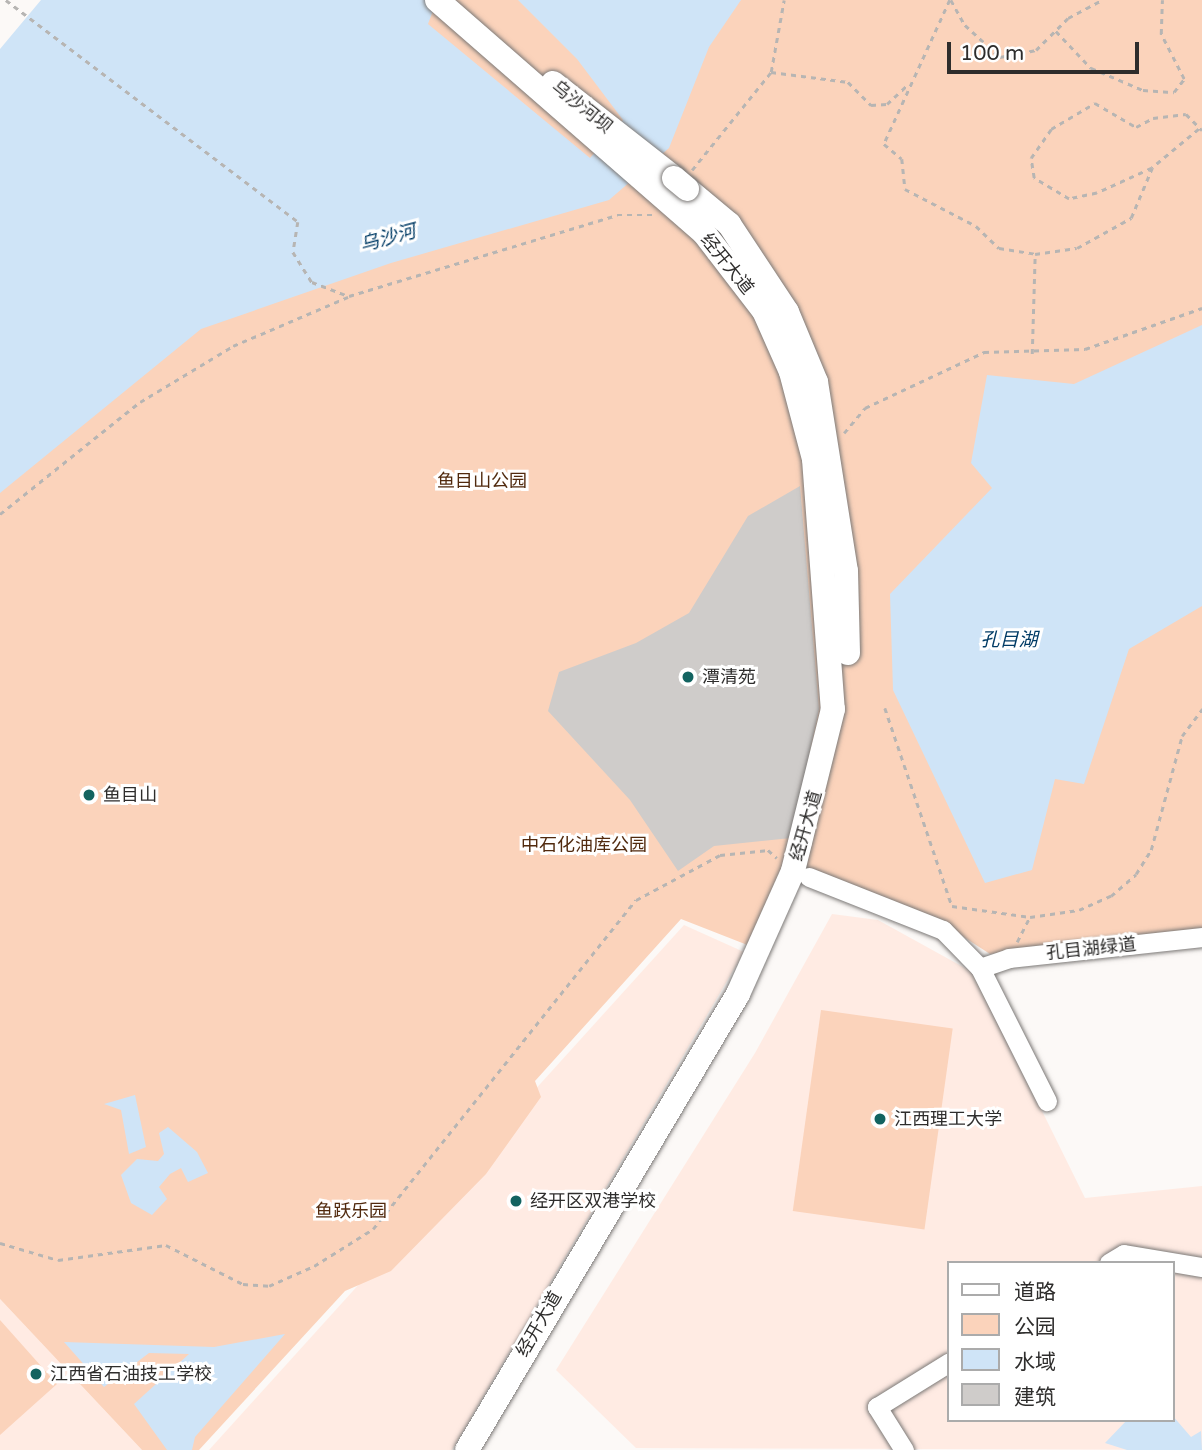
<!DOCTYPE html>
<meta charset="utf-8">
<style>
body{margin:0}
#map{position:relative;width:1202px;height:1450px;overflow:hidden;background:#fcf9f7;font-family:"Varela Round","Noto Sans SC",sans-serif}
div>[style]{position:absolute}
.education>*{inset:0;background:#ffebe3}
.green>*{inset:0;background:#fbd3bb;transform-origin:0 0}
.water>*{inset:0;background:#cfe4f7}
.building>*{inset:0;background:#cfccca}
.path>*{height:2.5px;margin-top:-1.25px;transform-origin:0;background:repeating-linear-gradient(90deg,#b7b5b3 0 5px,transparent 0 10px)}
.roads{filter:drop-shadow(0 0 2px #7c7977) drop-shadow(0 0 2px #7c7977)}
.minor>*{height:19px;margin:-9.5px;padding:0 9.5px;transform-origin:9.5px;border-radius:9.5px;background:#fff}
.major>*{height:24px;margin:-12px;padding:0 12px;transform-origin:12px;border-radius:12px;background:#fff}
.bridges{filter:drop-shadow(0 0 2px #7c7977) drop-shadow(0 0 2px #7c7977)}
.major-bridge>*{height:24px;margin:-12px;padding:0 12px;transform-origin:12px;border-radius:12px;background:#fff}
.dots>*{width:19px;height:19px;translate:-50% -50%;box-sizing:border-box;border:4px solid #fff;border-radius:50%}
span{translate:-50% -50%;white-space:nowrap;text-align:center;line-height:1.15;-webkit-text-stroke:6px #fff;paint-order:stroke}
.street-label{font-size:18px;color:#2e2d2c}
.park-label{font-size:18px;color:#512a0e}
.poi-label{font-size:18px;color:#2e2d2c}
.left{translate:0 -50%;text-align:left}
.water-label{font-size:19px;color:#003b65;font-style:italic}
.legend{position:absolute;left:947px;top:1261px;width:228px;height:161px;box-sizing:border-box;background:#fff;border:2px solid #ababab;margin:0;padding:9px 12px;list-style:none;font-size:21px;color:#2e2d2c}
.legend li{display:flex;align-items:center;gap:14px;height:35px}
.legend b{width:35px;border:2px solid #ababab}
.scale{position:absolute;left:947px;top:42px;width:192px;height:32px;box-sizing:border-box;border:4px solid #2e2d2c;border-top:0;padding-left:9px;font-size:21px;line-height:24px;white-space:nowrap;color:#2e2d2c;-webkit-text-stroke:5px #fff;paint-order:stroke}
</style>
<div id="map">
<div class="education">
<div style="clip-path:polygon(evenodd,832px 914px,878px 920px,974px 973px,1085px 1198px,1202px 1186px,1202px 1450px,636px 1448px,556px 1370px,755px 1053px,832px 914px,948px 1263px,1172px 1263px,1172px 1420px,948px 1420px,948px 1263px)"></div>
<div style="clip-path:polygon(684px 925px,744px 952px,452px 1450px,209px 1450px)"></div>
<div style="clip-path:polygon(0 1299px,142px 1450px,0 1450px)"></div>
</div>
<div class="green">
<div style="clip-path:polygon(222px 0,1202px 0,1202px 929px,990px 954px,939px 921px,785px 860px,750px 946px,681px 919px,535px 1081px,541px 1097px,486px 1174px,391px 1271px,345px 1291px,199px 1450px,142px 1450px,0 1299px,0 227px)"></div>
<div style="left:821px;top:1010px;width:133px;height:203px;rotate:8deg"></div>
<div style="clip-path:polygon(0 1320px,57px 1384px,0 1435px)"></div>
</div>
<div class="water">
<div style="clip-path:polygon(41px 0,437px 0,428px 24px,590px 158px,623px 120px,577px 59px,518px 0,741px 0,709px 47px,669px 148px,609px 200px,391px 263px,201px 329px,0 493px,0 49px)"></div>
<div style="clip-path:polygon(1202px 325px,1202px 606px,1129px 649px,1084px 784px,1055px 779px,1032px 870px,985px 883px,893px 690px,890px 594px,992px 488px,971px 463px,987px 375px,1074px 384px)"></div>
<div style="clip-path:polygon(135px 1095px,146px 1147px,129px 1154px,121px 1110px,104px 1104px)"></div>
<div style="clip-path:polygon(168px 1127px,197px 1152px,208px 1173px,188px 1182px,181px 1168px,170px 1174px,159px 1187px,167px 1199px,152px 1215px,131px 1203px,121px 1175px,137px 1159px,158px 1161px,164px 1154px,159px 1133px)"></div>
<div style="clip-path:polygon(285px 1334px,195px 1437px,192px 1450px,167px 1450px,134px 1404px,189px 1354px,149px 1353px,104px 1387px,64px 1342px,214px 1347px)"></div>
<div style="clip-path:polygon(1172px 1415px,1191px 1437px,1201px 1431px,1202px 1450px,1127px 1450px,1105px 1443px,1127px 1420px,1172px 1420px)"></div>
</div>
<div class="building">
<div style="clip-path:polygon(800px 486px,819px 709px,791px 838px,714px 846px,678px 871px,630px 800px,548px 711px,559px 672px,636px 643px,689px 613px,748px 516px)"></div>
</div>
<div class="path">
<div style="left:6px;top:0;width:367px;rotate:37.2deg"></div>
<div style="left:298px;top:222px;width:30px;rotate:99deg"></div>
<div style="left:293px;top:252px;width:36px;rotate:58deg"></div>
<div style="left:312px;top:282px;width:40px;rotate:21deg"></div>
<div style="left:349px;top:296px;width:280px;rotate:-16.8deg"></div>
<div style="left:617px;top:215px;width:38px"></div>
<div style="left:950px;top:0;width:158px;rotate:114.6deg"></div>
<div style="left:884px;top:144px;width:23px;rotate:40deg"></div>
<div style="left:902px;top:159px;width:30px;rotate:84deg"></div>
<div style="left:905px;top:189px;width:80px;rotate:27.5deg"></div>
<div style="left:976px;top:226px;width:32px;rotate:44deg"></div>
<div style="left:999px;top:248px;width:36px;rotate:9deg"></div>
<div style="left:1035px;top:254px;width:42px;rotate:-8.1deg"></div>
<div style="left:1077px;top:248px;width:62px;rotate:-29.1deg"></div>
<div style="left:1131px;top:218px;width:54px;rotate:-67.2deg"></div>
<div style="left:951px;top:0;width:29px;rotate:61deg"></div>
<div style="left:965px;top:25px;width:47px;rotate:42.4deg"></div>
<div style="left:1000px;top:57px;width:37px;rotate:-11deg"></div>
<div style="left:1036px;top:50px;width:45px;rotate:-45deg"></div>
<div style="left:1068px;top:18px;width:38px;rotate:-28deg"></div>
<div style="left:1056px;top:31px;width:51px;rotate:46.6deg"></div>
<div style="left:1091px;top:68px;width:56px;rotate:22.9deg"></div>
<div style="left:1143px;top:90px;width:31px;rotate:4deg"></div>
<div style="left:1174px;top:92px;width:16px;rotate:-52deg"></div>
<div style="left:1184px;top:79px;width:51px;rotate:-117.1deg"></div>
<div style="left:1161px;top:34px;width:34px;rotate:-88deg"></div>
<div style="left:771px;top:72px;width:78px;rotate:7.4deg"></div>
<div style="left:848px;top:82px;width:33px;rotate:45deg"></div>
<div style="left:871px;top:105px;width:16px;rotate:-4deg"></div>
<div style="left:887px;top:104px;width:26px;rotate:-43deg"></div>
<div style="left:1199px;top:129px;width:61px;rotate:140.3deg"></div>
<div style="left:1152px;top:168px;width:60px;rotate:155.6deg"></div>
<div style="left:1097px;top:193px;width:29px;rotate:168deg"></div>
<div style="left:1069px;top:199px;width:41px;rotate:-149deg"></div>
<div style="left:1034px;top:178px;width:20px;rotate:-99deg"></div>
<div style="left:1031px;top:158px;width:35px;rotate:-55deg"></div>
<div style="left:1051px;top:129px;width:51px;rotate:-30.6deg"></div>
<div style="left:1095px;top:103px;width:48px;rotate:30.3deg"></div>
<div style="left:1136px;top:127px;width:19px;rotate:-28deg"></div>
<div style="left:1153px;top:118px;width:33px;rotate:-7deg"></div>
<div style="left:1186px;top:114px;width:23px;rotate:45deg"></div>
<div style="left:692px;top:170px;width:126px;rotate:-51.1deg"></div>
<div style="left:771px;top:72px;width:73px;rotate:-79.8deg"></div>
<div style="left:1032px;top:354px;width:100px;rotate:-88.3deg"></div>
<div style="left:844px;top:433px;width:33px;rotate:-50deg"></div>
<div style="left:865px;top:408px;width:132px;rotate:-25.2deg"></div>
<div style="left:984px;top:352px;width:101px;rotate:-1.7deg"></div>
<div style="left:1085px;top:349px;width:124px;rotate:-19.3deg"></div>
<div style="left:0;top:514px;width:179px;rotate:-38.7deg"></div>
<div style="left:140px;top:402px;width:109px;rotate:-31.1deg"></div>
<div style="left:233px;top:346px;width:125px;rotate:-23.1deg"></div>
<div style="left:885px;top:708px;width:209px;rotate:71.3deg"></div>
<div style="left:952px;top:906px;width:79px;rotate:8deg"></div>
<div style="left:1030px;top:917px;width:49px;rotate:-8.1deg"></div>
<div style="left:1079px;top:910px;width:35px;rotate:-24deg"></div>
<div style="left:1111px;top:896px;width:33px;rotate:-41deg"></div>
<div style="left:1136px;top:874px;width:28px;rotate:-58deg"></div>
<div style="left:1151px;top:850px;width:118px;rotate:-74.8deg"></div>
<div style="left:1182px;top:736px;width:34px;rotate:-53deg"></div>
<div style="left:1017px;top:942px;width:28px;rotate:-63deg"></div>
<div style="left:0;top:1243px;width:60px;rotate:16.3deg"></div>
<div style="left:58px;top:1260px;width:109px;rotate:-7.9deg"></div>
<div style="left:166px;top:1245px;width:86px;rotate:26.9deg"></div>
<div style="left:243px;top:1284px;width:26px;rotate:4deg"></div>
<div style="left:269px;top:1286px;width:49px;rotate:-24deg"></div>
<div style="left:314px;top:1266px;width:70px;rotate:-32.1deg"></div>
<div style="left:373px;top:1229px;width:421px;rotate:-51.4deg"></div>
<div style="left:636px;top:900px;width:95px;rotate:-28.2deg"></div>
<div style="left:720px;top:855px;width:48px;rotate:-5.9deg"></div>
<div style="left:768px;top:850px;width:12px;rotate:42deg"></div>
</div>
<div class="roads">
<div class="minor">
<div style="left:809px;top:877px;width:144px;rotate:21.6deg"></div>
<div style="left:943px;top:930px;width:53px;rotate:45.8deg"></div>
<div style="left:980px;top:968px;width:149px;rotate:63.3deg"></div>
<div style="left:980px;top:968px;width:31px;rotate:-19deg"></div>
<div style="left:1009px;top:958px;width:194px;rotate:-6.2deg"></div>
<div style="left:1109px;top:1263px;width:17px;rotate:-31deg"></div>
<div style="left:1124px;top:1254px;width:79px;rotate:9.5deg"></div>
<div style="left:904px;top:1450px;width:51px;rotate:-122.1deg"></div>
<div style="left:877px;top:1407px;width:84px;rotate:-31.8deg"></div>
</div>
<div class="major">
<div style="left:437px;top:0;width:354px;rotate:41.1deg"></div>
<div style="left:704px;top:233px;width:98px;rotate:52.4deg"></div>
<div style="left:764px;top:311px;width:67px;rotate:66.1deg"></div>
<div style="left:791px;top:372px;width:90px;rotate:75.2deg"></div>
<div style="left:814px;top:459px;width:251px;rotate:85.7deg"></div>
<div style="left:833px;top:709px;width:167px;rotate:103.9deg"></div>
<div style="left:793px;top:871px;width:135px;rotate:114.1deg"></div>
<div style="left:738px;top:994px;width:530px;rotate:120.72deg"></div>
<div style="left:553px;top:83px;width:154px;rotate:38.1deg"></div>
<div style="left:687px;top:189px;width:55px;rotate:39.8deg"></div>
<div style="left:729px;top:224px;width:105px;rotate:56.6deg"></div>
<div style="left:787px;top:312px;width:76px;rotate:67.5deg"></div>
<div style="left:816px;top:382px;width:191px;rotate:81deg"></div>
<div style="left:846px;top:571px;width:82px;rotate:88.6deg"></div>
</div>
</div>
<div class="bridges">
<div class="major-bridge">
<div style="left:674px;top:178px;width:17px;rotate:40deg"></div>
</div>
</div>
<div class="dots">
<div style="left:688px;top:677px;background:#136360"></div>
<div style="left:89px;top:795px;background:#136360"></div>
<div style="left:880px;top:1119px;background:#136360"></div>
<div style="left:516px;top:1201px;background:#136360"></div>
<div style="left:36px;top:1374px;background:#136360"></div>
</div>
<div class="street-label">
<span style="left:582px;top:107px;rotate:39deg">乌沙河坝</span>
<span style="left:727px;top:264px;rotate:51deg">经开大道</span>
<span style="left:806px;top:826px;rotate:-74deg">经开大道</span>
<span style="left:1091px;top:949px;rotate:-6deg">孔目湖绿道</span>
<span style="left:539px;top:1324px;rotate:-60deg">经开大道</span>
</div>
<div class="park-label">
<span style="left:482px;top:481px">鱼目山公园</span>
<span style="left:584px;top:845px">中石化油库公园</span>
<span style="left:351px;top:1211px">鱼跃乐园</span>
</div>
<div class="poi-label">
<span class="left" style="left:702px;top:677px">潭清苑</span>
<span class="left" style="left:103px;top:795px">鱼目山</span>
<span class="left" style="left:894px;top:1119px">江西理工大学</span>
<span class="left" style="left:530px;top:1201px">经开区双港学校</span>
<span class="left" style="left:50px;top:1374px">江西省石油技工学校</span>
</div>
<div class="water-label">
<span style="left:388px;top:239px;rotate:-15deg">乌沙河</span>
<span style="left:1009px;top:641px">孔目湖</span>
</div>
<ul class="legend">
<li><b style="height:9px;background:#fff"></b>道路</li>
<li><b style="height:19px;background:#fbd3bb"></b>公园</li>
<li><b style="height:19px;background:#cfe4f7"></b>水域</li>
<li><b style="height:19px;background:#cfccca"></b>建筑</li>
</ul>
<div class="scale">100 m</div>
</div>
